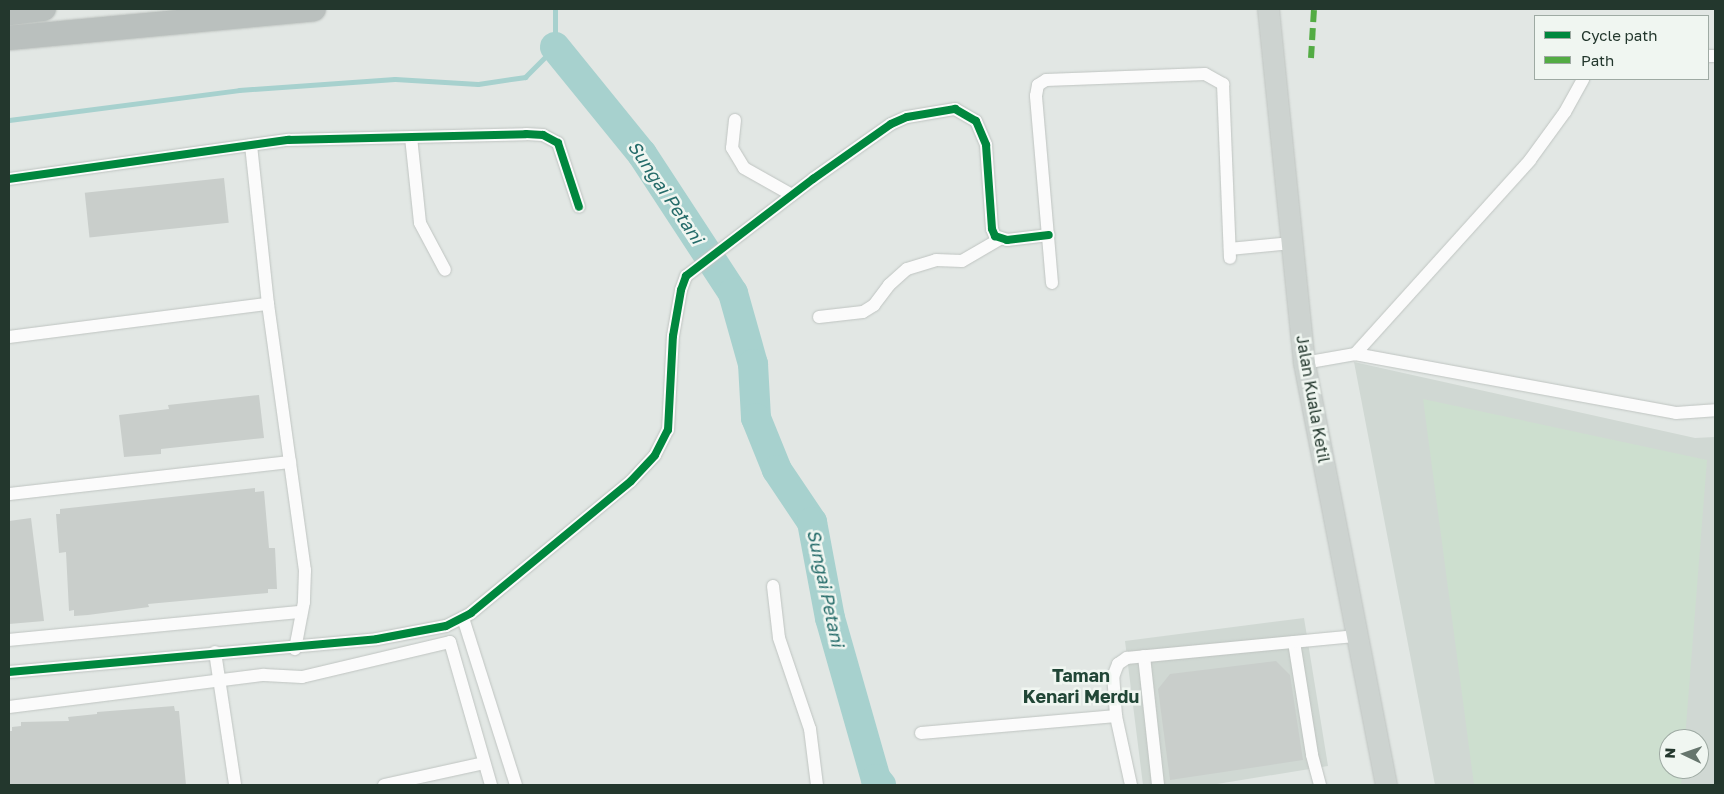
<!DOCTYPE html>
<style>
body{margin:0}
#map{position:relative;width:1724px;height:794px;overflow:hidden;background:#e2e7e4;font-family:"Golos Text",sans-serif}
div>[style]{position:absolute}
.built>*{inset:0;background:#d0d8d3}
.green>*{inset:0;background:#cddfcf}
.stream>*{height:5px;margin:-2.5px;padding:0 2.5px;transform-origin:2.5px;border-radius:2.5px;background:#a7d1ce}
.river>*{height:30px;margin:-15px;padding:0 15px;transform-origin:15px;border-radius:15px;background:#a7d1ce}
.building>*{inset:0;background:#c9cecb;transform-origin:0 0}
.roads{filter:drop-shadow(0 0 1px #bfc4c1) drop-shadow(0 0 1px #bfc4c1)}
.minor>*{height:12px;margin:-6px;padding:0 6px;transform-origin:6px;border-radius:6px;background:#fbfbfb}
.primary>*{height:21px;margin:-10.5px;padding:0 10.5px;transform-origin:10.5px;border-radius:10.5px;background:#cdd3d0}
.motorway>*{height:24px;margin:-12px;padding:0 12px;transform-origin:12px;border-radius:12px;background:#bac0be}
.quiet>*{height:6px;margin-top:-3px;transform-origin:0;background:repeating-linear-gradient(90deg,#53ac44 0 12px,transparent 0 18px)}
.cycleway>*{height:8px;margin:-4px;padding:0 4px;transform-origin:4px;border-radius:4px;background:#00873e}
span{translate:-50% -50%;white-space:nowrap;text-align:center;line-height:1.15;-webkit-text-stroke:5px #f0f6f1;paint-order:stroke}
.street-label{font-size:16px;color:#23372d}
.water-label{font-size:18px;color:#246b69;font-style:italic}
.neighbourhood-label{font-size:18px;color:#214636;font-weight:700}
.frame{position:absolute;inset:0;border:10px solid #23372d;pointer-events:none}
.legend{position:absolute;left:1534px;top:15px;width:175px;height:65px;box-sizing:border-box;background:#f0f6f1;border:1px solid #9eaaa3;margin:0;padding:6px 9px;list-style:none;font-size:15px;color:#23372d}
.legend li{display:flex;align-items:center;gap:10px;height:25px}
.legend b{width:25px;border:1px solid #9eaaa3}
.north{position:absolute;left:1659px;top:729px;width:50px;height:50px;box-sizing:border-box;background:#f0f6f1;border:1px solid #9eaaa3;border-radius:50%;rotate:273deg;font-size:14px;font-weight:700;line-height:20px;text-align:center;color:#23372d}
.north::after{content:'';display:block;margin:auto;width:18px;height:22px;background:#66756d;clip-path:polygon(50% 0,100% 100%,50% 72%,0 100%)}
</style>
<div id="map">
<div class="built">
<div style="clip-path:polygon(evenodd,1354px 362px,1695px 438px,1715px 437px,1715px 785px,1435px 785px,1354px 362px,1669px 739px,1699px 739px,1699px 769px,1669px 769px,1669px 739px)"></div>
<div style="clip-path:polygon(1304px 618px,1328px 766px,1211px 785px,1143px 785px,1125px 641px)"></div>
</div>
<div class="green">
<div style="clip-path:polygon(1423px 399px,1707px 460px,1685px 739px,1669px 739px,1669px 769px,1683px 769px,1681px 785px,1474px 785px)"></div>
</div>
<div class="stream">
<div style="left:9px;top:120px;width:232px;rotate:-7.4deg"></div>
<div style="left:239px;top:90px;width:156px;rotate:-4deg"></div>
<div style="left:395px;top:79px;width:83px;rotate:3.4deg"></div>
<div style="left:478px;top:84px;width:48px;rotate:-8.5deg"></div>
<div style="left:525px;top:77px;width:42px;rotate:-45deg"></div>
<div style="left:555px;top:47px;width:38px;rotate:-90deg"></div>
</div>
<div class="river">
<div style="left:555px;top:47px;width:138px;rotate:50.9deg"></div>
<div style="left:642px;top:154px;width:166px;rotate:56.8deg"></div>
<div style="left:733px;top:293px;width:74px;rotate:74.3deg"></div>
<div style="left:753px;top:364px;width:54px;rotate:86.8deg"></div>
<div style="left:756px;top:418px;width:56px;rotate:68deg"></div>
<div style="left:777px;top:470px;width:63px;rotate:56.1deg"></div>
<div style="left:812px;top:522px;width:98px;rotate:79.4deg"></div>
<div style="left:830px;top:618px;width:167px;rotate:74.1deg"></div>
<div style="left:876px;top:779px;width:8px;rotate:50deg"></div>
</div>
<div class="building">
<div style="left:224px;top:178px;width:45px;height:140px;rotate:84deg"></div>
<div style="clip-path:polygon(259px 395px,264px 438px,161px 449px,161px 454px,124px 457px,119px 415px,169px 409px,168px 405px)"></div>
<div style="clip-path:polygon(255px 488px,255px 492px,264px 491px,269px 548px,275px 548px,277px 589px,268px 589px,268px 593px,148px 604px,149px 607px,88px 615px,74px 616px,74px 610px,69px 611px,66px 552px,59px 553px,56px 514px,60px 514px,60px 509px)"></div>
<div style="clip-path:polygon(31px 518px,44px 621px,9px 624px,9px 521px)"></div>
<div style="clip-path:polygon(1276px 661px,1290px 675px,1303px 760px,1170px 780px,1158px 689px,1170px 674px)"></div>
<div style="clip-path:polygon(174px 706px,175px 711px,179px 711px,186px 785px,9px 785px,9px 731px,12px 731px,12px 727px,21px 726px,21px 722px,69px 721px,68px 717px,97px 714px,97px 712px)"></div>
</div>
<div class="roads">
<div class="minor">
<div style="left:1708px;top:56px;width:7px"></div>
<div style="left:735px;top:120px;width:28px;rotate:96deg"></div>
<div style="left:732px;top:148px;width:23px;rotate:59deg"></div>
<div style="left:744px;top:168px;width:55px;rotate:29.4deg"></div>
<div style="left:411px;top:137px;width:86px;rotate:84deg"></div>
<div style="left:420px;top:223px;width:53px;rotate:62deg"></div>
<div style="left:251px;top:145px;width:160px;rotate:83.9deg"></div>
<div style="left:268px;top:304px;width:269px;rotate:82.1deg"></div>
<div style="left:305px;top:570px;width:32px;rotate:92deg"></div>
<div style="left:304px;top:602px;width:48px;rotate:100.8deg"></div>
<div style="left:9px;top:179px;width:282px;rotate:-8deg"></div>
<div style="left:288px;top:140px;width:238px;rotate:-1.4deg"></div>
<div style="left:526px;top:134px;width:17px;rotate:3deg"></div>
<div style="left:543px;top:135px;width:17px;rotate:28deg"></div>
<div style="left:558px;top:143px;width:67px;rotate:71.8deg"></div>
<div style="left:1230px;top:249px;width:61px;rotate:-5.6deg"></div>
<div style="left:1052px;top:283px;width:188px;rotate:-94.9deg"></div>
<div style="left:1036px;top:96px;width:11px;rotate:-80deg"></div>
<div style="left:1038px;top:85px;width:9px;rotate:-32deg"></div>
<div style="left:1046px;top:80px;width:159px;rotate:-2.2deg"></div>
<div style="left:1205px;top:74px;width:21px;rotate:29deg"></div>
<div style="left:1223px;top:84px;width:174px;rotate:87.7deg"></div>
<div style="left:819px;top:317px;width:44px;rotate:-6.5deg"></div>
<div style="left:863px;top:312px;width:13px;rotate:-32deg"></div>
<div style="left:874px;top:305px;width:25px;rotate:-53deg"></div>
<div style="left:889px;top:285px;width:24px;rotate:-42deg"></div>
<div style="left:907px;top:269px;width:30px;rotate:-17deg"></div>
<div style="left:936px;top:260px;width:26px;rotate:2deg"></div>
<div style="left:962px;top:261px;width:44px;rotate:-30.1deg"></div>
<div style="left:9px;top:337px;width:261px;rotate:-7.3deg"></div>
<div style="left:1355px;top:354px;width:261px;rotate:-47.9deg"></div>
<div style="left:1530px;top:160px;width:59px;rotate:-53.9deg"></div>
<div style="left:1565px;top:112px;width:38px;rotate:-61deg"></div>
<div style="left:1304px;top:363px;width:52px;rotate:-10deg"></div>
<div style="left:1355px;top:354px;width:326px;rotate:10.4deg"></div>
<div style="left:1676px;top:413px;width:39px;rotate:-4deg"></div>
<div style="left:9px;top:494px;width:283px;rotate:-6.5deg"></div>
<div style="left:773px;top:586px;width:52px;rotate:83.4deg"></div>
<div style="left:779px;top:638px;width:96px;rotate:71.2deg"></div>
<div style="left:810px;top:729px;width:56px;rotate:82.9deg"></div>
<div style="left:463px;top:618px;width:175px;rotate:72.4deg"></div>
<div style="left:9px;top:640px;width:293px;rotate:-5.5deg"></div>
<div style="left:1294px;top:642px;width:114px;rotate:80.9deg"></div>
<div style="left:1312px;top:755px;width:31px;rotate:75deg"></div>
<div style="left:215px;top:652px;width:134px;rotate:81.4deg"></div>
<div style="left:1144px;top:656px;width:130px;rotate:83.8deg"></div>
<div style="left:9px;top:672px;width:369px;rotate:-5.1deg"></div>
<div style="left:377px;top:639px;width:70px;rotate:-10.7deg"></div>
<div style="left:446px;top:626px;width:28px;rotate:-27deg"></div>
<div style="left:471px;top:613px;width:207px;rotate:-39.5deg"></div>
<div style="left:631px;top:481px;width:35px;rotate:-47deg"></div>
<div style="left:655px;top:455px;width:28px;rotate:-63deg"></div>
<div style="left:668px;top:430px;width:94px;rotate:-87deg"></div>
<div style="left:673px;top:336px;width:47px;rotate:-80.1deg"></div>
<div style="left:681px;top:290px;width:15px;rotate:-70deg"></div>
<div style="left:686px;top:276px;width:160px;rotate:-37.4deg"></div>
<div style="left:813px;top:179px;width:95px;rotate:-35.2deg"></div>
<div style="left:891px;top:124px;width:17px;rotate:-24deg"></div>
<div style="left:907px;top:117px;width:49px;rotate:-9.5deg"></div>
<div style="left:955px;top:109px;width:24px;rotate:30deg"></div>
<div style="left:976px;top:121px;width:26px;rotate:67deg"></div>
<div style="left:986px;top:145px;width:84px;rotate:85.9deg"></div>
<div style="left:992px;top:229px;width:8px;rotate:67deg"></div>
<div style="left:995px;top:236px;width:13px;rotate:18deg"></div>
<div style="left:1007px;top:240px;width:42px;rotate:-6.8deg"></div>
<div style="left:9px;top:707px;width:257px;rotate:-7.2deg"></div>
<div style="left:264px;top:675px;width:38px;rotate:3deg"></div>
<div style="left:302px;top:677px;width:152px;rotate:-13.3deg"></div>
<div style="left:450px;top:642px;width:149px;rotate:74deg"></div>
<div style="left:921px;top:733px;width:196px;rotate:-5deg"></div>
<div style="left:384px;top:785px;width:102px;rotate:-12.4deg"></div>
<div style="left:1131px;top:785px;width:71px;rotate:-102.3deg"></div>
<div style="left:1116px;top:716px;width:39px;rotate:-94deg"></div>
<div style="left:1113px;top:677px;width:14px;rotate:-69deg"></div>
<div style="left:1118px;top:664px;width:11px;rotate:-34deg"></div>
<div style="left:1127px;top:658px;width:230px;rotate:-5.5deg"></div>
</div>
<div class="primary">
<div style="left:1268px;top:9px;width:356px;rotate:84.2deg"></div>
<div style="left:1304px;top:363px;width:430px;rotate:79deg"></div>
</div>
<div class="motorway">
<div style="left:9px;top:13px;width:35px;rotate:-7deg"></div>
<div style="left:9px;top:38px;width:306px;rotate:-5.4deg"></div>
</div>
</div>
<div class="quiet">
<div style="left:1311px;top:58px;width:49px;rotate:-86.5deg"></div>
</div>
<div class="cycleway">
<div style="left:9px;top:179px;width:282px;rotate:-8deg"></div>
<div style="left:288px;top:140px;width:238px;rotate:-1.4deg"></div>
<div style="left:526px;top:134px;width:17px;rotate:3deg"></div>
<div style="left:543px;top:135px;width:17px;rotate:28deg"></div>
<div style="left:558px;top:143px;width:67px;rotate:71.8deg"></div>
<div style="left:9px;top:672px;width:369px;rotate:-5.1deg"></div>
<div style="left:377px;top:639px;width:70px;rotate:-10.7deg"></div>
<div style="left:446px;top:626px;width:28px;rotate:-27deg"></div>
<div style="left:471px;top:613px;width:207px;rotate:-39.5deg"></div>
<div style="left:631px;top:481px;width:35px;rotate:-47deg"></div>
<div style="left:655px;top:455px;width:28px;rotate:-63deg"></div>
<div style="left:668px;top:430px;width:94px;rotate:-87deg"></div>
<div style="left:673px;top:336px;width:47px;rotate:-80.1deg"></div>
<div style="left:681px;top:290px;width:15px;rotate:-70deg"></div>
<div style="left:686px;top:276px;width:160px;rotate:-37.4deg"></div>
<div style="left:813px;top:179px;width:95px;rotate:-35.2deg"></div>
<div style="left:891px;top:124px;width:17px;rotate:-24deg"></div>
<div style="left:907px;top:117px;width:49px;rotate:-9.5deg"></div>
<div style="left:955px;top:109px;width:24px;rotate:30deg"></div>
<div style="left:976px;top:121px;width:26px;rotate:67deg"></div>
<div style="left:986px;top:145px;width:84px;rotate:85.9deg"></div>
<div style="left:992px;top:229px;width:8px;rotate:67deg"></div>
<div style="left:995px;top:236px;width:13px;rotate:18deg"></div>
<div style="left:1007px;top:240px;width:42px;rotate:-6.8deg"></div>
</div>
<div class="street-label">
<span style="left:1313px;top:399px;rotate:80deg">Jalan Kuala Ketil</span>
</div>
<div class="water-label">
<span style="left:666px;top:192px;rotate:56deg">Sungai Petani</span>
<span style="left:826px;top:588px;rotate:78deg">Sungai Petani</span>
</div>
<div class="neighbourhood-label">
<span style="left:1081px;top:686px">Taman<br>Kenari Merdu</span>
</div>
<div class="frame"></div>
<ul class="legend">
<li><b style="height:6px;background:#00873e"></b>Cycle path</li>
<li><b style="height:6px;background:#53ac44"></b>Path</li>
</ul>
<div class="north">N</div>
</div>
